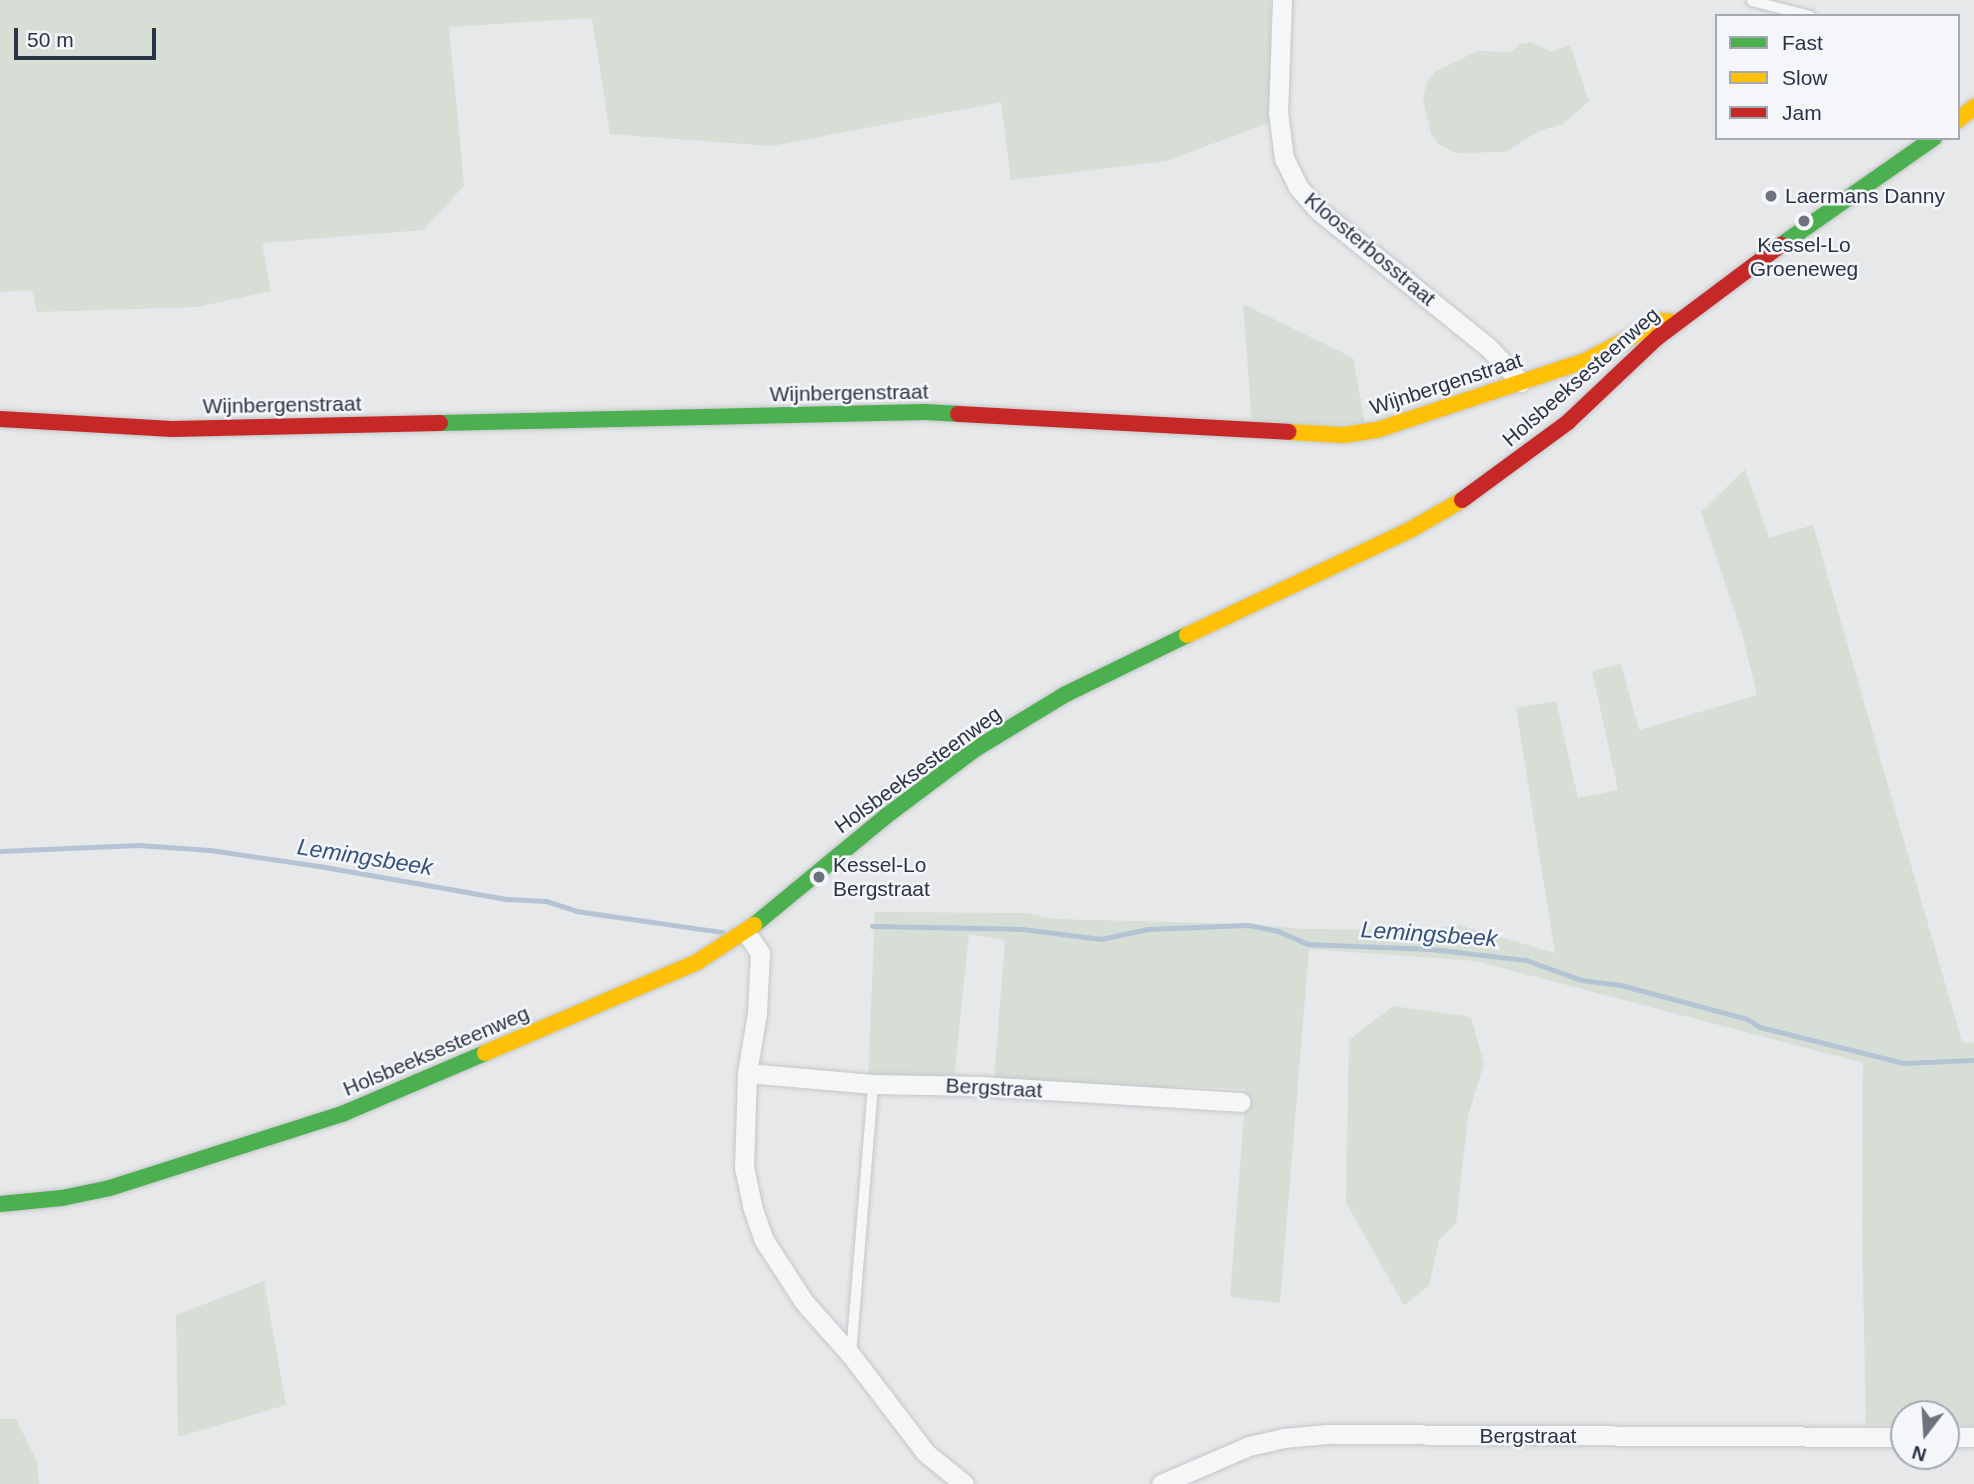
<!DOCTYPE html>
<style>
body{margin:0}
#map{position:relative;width:1974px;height:1484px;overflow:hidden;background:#e6e8ea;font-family:Arial,sans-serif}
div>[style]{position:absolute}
.green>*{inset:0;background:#d6ded6}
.stream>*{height:5px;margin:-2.5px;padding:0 2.5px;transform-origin:2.5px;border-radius:2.5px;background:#b4c4d5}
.roads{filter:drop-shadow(0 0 2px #c4c6c8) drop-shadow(0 0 2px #c4c6c8)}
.lane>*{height:10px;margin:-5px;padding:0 5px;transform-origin:5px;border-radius:5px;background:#f5f6f7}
.street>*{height:19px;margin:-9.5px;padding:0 9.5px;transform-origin:9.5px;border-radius:9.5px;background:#f5f6f7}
.fast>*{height:16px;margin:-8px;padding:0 8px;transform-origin:8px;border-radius:8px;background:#4caf50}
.slow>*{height:16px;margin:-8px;padding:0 8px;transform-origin:8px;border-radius:8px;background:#ffc107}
.jam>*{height:16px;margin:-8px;padding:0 8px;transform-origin:8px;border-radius:8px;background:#c62828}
.dots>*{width:19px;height:19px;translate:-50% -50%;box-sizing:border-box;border:4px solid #f4f6f9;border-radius:50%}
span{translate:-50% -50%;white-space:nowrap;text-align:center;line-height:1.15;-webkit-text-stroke:5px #f4f6f9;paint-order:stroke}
.poi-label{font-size:21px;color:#2b3445}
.left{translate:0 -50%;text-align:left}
.street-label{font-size:21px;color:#2b3445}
.water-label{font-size:23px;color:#34527a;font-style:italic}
.legend{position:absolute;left:1715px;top:14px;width:245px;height:126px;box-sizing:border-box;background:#f4f6f9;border:2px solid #a4a8b1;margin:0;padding:9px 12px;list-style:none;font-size:21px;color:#2b3445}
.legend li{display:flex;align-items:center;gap:14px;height:35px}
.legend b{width:35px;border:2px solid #a4a8b1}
.north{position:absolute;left:1890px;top:1400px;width:70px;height:70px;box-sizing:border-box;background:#f4f6f9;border:2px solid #a4a8b1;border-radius:50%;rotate:197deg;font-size:19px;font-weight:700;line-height:28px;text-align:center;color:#2b3445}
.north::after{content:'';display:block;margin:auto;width:24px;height:32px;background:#6c737f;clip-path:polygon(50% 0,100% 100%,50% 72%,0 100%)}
.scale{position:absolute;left:14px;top:28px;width:142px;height:32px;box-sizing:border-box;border:4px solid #2b3445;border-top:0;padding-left:9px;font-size:21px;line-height:24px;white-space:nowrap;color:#2b3445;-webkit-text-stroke:5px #f4f6f9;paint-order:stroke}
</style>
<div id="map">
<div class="green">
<div style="clip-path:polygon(0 0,1270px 0,1271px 122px,1166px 161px,1011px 180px,1001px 102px,772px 146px,610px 134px,592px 18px,449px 27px,464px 186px,423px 230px,262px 243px,271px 291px,197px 307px,37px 312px,32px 290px,0 292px)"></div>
<div style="clip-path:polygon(1531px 42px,1551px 52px,1570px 45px,1589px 101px,1563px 124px,1539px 131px,1506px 152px,1456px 153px,1438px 144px,1431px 134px,1423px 99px,1427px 82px,1436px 71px,1478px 51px,1511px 52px,1520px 44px)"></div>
<div style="clip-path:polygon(1243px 304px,1353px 358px,1365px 424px,1252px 423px)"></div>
<div style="clip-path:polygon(1745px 469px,1769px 538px,1813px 525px,1962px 1042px,1974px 1043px,1974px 1426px,1946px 1425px,1946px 1414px,1904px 1414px,1904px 1425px,1866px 1424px,1862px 1230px,1863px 1063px,1476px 961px,1309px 949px,1280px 1303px,1230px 1297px,1246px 1089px,1176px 1086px,1174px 1093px,994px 1081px,1005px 940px,969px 934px,954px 1080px,868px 1078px,875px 912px,1025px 913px,1055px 919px,1249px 924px,1302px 929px,1419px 930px,1459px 925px,1555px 953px,1516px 708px,1556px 701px,1578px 798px,1618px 790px,1592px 671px,1621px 664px,1639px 730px,1757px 695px,1742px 633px,1701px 512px)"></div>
<div style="clip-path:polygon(1393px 1006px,1471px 1017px,1484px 1064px,1468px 1116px,1456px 1223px,1439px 1240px,1429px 1286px,1404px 1305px,1346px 1203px,1349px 1040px)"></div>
<div style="clip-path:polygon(264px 1281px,286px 1405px,178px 1437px,176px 1315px)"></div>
<div style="clip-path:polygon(0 1419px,16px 1419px,37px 1462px,39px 1484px,0 1484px)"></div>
</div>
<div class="stream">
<div style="left:0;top:851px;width:138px;rotate:-2.5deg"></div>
<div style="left:138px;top:845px;width:72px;rotate:4deg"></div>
<div style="left:210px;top:850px;width:110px;rotate:8.4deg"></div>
<div style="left:319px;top:866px;width:190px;rotate:10deg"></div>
<div style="left:506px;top:899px;width:40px;rotate:2.9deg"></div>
<div style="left:546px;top:901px;width:32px;rotate:18deg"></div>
<div style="left:576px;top:911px;width:148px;rotate:8.2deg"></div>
<div style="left:872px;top:926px;width:150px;rotate:1.1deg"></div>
<div style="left:1022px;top:929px;width:80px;rotate:7.2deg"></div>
<div style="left:1101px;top:939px;width:48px;rotate:-12deg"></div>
<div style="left:1148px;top:929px;width:100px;rotate:-2.3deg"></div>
<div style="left:1248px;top:925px;width:31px;rotate:11deg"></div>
<div style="left:1278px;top:931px;width:32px;rotate:24deg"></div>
<div style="left:1307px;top:944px;width:124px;rotate:2.3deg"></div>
<div style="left:1431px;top:949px;width:96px;rotate:6.6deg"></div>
<div style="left:1526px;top:960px;width:59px;rotate:20deg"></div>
<div style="left:1581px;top:980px;width:40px;rotate:7.1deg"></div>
<div style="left:1621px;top:985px;width:131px;rotate:15.1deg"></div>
<div style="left:1747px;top:1019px;width:15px;rotate:32deg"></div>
<div style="left:1760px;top:1027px;width:147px;rotate:14.1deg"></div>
<div style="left:1903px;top:1063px;width:71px;rotate:-2.4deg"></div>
</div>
<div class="roads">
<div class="lane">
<div style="left:1752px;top:1px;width:60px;rotate:14.5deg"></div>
<div style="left:851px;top:1354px;width:271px;rotate:-85.3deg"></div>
</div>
<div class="street">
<div style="left:1282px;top:0;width:112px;rotate:92deg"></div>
<div style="left:1278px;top:112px;width:46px;rotate:82.6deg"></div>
<div style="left:1284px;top:158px;width:32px;rotate:64deg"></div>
<div style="left:1298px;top:187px;width:30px;rotate:49deg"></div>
<div style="left:1318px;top:210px;width:218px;rotate:38.9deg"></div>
<div style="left:1488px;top:347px;width:48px;rotate:46.7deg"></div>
<div style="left:746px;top:932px;width:25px;rotate:56deg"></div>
<div style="left:760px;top:953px;width:60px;rotate:92.9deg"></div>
<div style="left:757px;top:1013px;width:61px;rotate:99.5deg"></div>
<div style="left:747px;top:1073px;width:94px;rotate:91.8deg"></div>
<div style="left:744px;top:1167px;width:40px;rotate:78deg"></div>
<div style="left:752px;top:1206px;width:36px;rotate:71deg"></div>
<div style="left:764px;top:1240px;width:74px;rotate:57.2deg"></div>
<div style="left:804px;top:1302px;width:71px;rotate:48.4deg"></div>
<div style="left:851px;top:1355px;width:123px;rotate:52.6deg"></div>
<div style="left:926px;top:1453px;width:49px;rotate:39.2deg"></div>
<div style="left:747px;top:1073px;width:126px;rotate:5deg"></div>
<div style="left:873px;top:1084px;width:108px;rotate:1.1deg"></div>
<div style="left:981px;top:1086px;width:260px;rotate:3.5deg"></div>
<div style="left:1946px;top:1437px;width:28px"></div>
<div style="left:1161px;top:1484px;width:96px;rotate:-23.4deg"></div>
<div style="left:1249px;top:1446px;width:36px;rotate:-13deg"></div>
<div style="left:1284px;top:1438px;width:43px;rotate:-5.3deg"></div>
<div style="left:1327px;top:1434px;width:577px;rotate:0.3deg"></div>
</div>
<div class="fast">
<div style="left:1781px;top:245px;width:187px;rotate:-35deg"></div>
<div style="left:440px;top:423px;width:484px;rotate:-1.3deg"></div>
<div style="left:924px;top:412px;width:34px;rotate:3deg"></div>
<div style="left:754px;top:925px;width:171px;rotate:-39.5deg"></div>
<div style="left:886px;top:816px;width:114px;rotate:-36.8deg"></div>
<div style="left:977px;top:748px;width:102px;rotate:-31.3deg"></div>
<div style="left:1064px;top:695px;width:137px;rotate:-26deg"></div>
<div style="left:0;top:1204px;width:62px;rotate:-5.5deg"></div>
<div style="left:62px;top:1198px;width:49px;rotate:-11.8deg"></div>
<div style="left:110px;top:1188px;width:244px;rotate:-17.7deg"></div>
<div style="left:342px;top:1114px;width:155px;rotate:-23.1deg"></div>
</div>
<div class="slow">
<div style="left:1958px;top:120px;width:21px;rotate:-39deg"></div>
<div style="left:1289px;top:432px;width:55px;rotate:3.1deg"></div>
<div style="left:1344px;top:435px;width:33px;rotate:-9deg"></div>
<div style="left:1377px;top:430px;width:221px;rotate:-18.4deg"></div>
<div style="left:1587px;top:360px;width:84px;rotate:-27.8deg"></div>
<div style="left:1661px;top:321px;width:12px;rotate:5deg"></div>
<div style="left:1187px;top:635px;width:246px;rotate:-25.2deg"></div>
<div style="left:1410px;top:530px;width:60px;rotate:-30deg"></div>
<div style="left:485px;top:1053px;width:231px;rotate:-23.2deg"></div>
<div style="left:697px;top:962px;width:68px;rotate:-33deg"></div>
</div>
<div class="jam">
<div style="left:958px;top:414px;width:331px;rotate:3.1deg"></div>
<div style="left:0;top:419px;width:172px;rotate:3.3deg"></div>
<div style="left:172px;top:429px;width:268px;rotate:-1.3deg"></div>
<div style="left:1462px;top:500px;width:132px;rotate:-36.3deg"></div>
<div style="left:1568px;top:422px;width:124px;rotate:-43.4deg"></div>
<div style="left:1658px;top:337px;width:154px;rotate:-36.8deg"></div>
</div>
</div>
<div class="dots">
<div style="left:1771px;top:196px;background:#6c737f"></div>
<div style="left:1804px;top:221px;background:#6c737f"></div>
<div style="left:819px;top:877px;background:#6c737f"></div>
</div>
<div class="poi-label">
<span class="left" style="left:1785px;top:196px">Laermans Danny</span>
<span style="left:1804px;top:257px">Kessel-Lo<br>Groeneweg</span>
<span class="left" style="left:833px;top:877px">Kessel-Lo<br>Bergstraat</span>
</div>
<div class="street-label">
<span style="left:1370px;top:249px;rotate:40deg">Kloosterbosstraat</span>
<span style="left:1581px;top:377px;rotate:-41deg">Holsbeeksesteenweg</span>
<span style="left:1446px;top:384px;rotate:-18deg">Wijnbergenstraat</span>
<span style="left:849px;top:393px;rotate:-1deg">Wijnbergenstraat</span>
<span style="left:282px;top:405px;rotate:-1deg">Wijnbergenstraat</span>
<span style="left:918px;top:770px;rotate:-36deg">Holsbeeksesteenweg</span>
<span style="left:436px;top:1051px;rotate:-23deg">Holsbeeksesteenweg</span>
<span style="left:994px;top:1088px;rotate:3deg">Bergstraat</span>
<span style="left:1528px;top:1436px">Bergstraat</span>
</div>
<div class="water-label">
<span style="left:365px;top:857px;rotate:9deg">Lemingsbeek</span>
<span style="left:1429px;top:934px;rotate:4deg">Lemingsbeek</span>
</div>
<ul class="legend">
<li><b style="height:9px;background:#4caf50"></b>Fast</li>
<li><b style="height:9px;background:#ffc107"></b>Slow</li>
<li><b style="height:9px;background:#c62828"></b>Jam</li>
</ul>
<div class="north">N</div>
<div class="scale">50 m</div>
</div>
